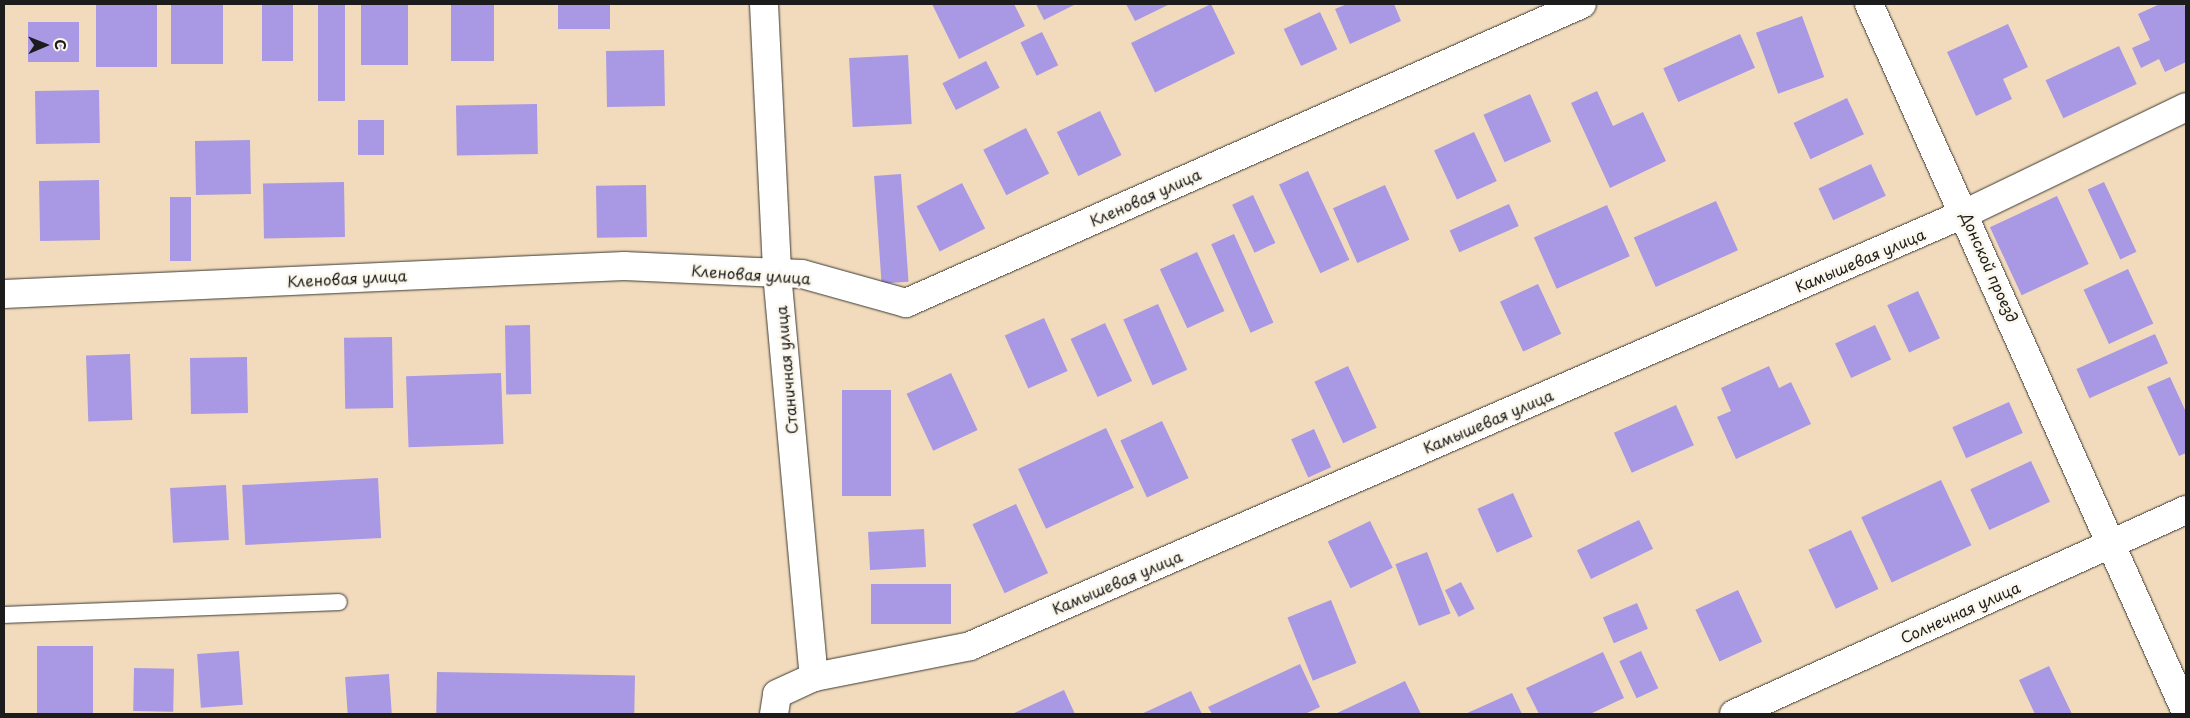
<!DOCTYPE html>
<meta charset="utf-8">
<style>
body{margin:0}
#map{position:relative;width:2190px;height:718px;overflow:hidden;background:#f2dbbc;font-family:"Playpen Sans",sans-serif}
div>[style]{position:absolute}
.building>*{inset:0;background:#a998e3;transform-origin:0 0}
.roads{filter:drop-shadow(0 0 1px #3c3934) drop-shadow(0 0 1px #3c3934)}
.lane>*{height:16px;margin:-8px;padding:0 8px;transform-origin:8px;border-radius:8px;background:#fff}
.street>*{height:28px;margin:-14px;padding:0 14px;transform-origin:14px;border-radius:14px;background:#fff}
span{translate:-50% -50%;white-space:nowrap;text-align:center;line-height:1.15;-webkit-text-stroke:5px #fbf7ec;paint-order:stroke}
.street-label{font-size:15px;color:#1c1c1c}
.frame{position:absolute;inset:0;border:5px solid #1c1c1c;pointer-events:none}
.north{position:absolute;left:20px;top:20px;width:50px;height:50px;-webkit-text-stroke:4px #fbf7ec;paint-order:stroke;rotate:89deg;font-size:14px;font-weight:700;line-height:20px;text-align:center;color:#1c1c1c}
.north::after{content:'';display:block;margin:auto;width:18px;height:22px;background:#1c1c1c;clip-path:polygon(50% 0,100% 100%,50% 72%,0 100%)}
</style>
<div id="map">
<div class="building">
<div style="left:96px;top:4px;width:61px;height:63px"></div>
<div style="left:171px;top:4px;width:52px;height:60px"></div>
<div style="left:262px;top:4px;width:31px;height:57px"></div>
<div style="left:318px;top:4px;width:27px;height:97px"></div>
<div style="left:361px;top:4px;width:47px;height:61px"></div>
<div style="left:451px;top:4px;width:43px;height:57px"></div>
<div style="left:558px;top:4px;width:52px;height:25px"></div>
<div style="clip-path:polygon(932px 4px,1014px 4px,1025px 26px,959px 59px)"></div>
<div style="clip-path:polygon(1036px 4px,1076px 4px,1044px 20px)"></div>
<div style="clip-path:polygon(1126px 4px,1170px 4px,1135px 21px)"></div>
<div style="left:1211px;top:4px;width:55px;height:89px;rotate:64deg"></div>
<div style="clip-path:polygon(1347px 4px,1394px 4px,1401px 21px,1350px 44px,1335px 9px)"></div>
<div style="clip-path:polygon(2160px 4px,2184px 4px,2186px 10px,2186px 62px,2165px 72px,2159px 59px,2141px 68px,2132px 48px,2150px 40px,2138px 14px)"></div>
<div style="left:1320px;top:12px;width:41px;height:40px;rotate:65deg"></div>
<div style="left:1802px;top:16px;width:65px;height:49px;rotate:70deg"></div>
<div style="left:28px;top:22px;width:51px;height:40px"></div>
<div style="clip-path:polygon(2008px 24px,2028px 67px,2003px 79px,2012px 99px,1976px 116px,1947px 52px)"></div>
<div style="left:1042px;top:32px;width:37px;height:24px;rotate:64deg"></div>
<div style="left:1740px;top:34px;width:37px;height:84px;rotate:66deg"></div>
<div style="left:2119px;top:46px;width:42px;height:81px;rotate:65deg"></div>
<div style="left:664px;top:50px;width:56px;height:58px;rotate:89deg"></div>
<div style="left:908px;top:55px;width:69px;height:59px;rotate:87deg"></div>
<div style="left:986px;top:61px;width:30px;height:49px;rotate:63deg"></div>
<div style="left:99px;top:90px;width:53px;height:64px;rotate:89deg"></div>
<div style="clip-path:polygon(1597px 91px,1613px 126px,1643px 112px,1666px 161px,1610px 188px,1571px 103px)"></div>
<div style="left:1530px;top:94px;width:52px;height:51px;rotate:66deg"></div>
<div style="left:1847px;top:98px;width:40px;height:59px;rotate:65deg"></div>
<div style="left:537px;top:104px;width:50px;height:81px;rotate:89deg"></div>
<div style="left:1100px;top:111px;width:49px;height:48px;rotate:64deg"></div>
<div style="left:358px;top:120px;width:26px;height:35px"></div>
<div style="left:1026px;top:128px;width:51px;height:48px;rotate:63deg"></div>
<div style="left:1474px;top:132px;width:54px;height:44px;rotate:65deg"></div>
<div style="left:250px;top:140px;width:54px;height:55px;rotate:89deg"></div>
<div style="left:1871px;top:164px;width:35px;height:58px;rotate:65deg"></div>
<div style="left:1308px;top:171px;width:98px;height:32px;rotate:65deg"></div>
<div style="left:901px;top:174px;width:108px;height:27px;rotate:86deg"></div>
<div style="left:99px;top:180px;width:60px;height:60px;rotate:89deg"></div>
<div style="left:344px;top:182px;width:55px;height:81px;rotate:89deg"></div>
<div style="left:2104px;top:182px;width:77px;height:18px;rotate:65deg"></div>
<div style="left:962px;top:183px;width:51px;height:51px;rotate:63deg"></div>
<div style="left:646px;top:185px;width:52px;height:50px;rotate:89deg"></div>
<div style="left:1385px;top:185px;width:60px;height:57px;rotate:66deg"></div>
<div style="left:1253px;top:195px;width:53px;height:23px;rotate:65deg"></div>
<div style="left:2057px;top:196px;width:75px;height:74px;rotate:65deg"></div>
<div style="left:170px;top:197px;width:21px;height:64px"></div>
<div style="left:1716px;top:201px;width:54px;height:90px;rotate:66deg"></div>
<div style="left:1509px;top:204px;width:24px;height:65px;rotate:66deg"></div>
<div style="left:1607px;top:205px;width:56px;height:80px;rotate:66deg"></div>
<div style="left:1234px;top:234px;width:97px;height:25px;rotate:66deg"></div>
<div style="left:1197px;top:252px;width:65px;height:41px;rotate:65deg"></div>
<div style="left:2128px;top:269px;width:60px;height:49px;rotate:65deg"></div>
<div style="left:1538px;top:284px;width:55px;height:42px;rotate:65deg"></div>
<div style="left:1918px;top:291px;width:52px;height:34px;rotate:65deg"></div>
<div style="left:1158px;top:304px;width:72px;height:38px;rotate:66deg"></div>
<div style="left:1044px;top:318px;width:58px;height:43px;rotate:66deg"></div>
<div style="left:1105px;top:323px;width:64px;height:38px;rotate:65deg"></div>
<div style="left:530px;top:325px;width:69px;height:25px;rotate:89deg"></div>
<div style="left:1875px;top:325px;width:38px;height:44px;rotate:65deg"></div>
<div style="left:2155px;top:334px;width:32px;height:86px;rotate:66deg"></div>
<div style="left:392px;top:337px;width:71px;height:48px;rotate:89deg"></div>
<div style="left:130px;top:354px;width:66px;height:44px;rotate:88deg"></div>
<div style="left:247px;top:357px;width:56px;height:57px;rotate:89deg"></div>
<div style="left:1348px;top:366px;width:68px;height:37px;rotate:65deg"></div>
<div style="clip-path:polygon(1769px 366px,1779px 388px,1791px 382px,1811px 424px,1736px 459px,1717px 417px,1731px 411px,1721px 388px)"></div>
<div style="left:501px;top:373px;width:71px;height:95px;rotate:88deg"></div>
<div style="left:951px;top:373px;width:63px;height:49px;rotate:65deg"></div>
<div style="clip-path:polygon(2170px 377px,2186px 412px,2186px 453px,2179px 456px,2147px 387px)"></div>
<div style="left:842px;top:390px;width:49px;height:106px"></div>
<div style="left:2009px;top:402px;width:34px;height:62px;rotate:66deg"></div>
<div style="left:1676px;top:405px;width:44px;height:68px;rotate:66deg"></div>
<div style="left:1162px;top:421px;width:63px;height:46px;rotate:65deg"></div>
<div style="left:1106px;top:428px;width:66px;height:97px;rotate:65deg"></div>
<div style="left:1314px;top:429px;width:42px;height:25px;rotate:66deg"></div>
<div style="left:2031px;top:461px;width:45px;height:67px;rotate:65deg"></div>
<div style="left:378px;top:478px;width:60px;height:136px;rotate:87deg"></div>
<div style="left:1941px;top:480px;width:72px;height:88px;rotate:65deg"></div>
<div style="left:226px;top:485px;width:55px;height:56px;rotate:87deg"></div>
<div style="left:1513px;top:493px;width:48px;height:39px;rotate:66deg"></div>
<div style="left:1016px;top:504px;width:76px;height:48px;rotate:65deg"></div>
<div style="left:1639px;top:520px;width:32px;height:69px;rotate:64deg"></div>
<div style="left:1370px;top:521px;width:52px;height:47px;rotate:64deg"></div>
<div style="left:924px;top:529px;width:38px;height:56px;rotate:87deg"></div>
<div style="left:1851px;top:530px;width:65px;height:47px;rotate:65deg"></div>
<div style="left:1427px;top:552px;width:66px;height:34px;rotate:69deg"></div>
<div style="left:1461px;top:582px;width:30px;height:18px;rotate:63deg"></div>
<div style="left:951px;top:584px;width:40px;height:80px;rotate:90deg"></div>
<div style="left:1738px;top:590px;width:57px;height:47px;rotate:65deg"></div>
<div style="left:1331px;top:600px;width:68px;height:47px;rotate:68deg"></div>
<div style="left:1637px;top:603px;width:28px;height:37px;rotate:67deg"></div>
<div style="left:37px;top:646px;width:56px;height:68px"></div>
<div style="left:239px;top:651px;width:54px;height:42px;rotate:86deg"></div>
<div style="left:1641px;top:651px;width:41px;height:24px;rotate:65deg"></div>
<div style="clip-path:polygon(1603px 652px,1624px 698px,1590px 714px,1539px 714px,1526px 688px)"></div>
<div style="clip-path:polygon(1300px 664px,1320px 707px,1305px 714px,1212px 714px,1208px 707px)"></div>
<div style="clip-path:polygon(2049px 666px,2072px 714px,2035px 714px,2019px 680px)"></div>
<div style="left:134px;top:668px;width:40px;height:43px;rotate:1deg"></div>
<div style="left:437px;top:672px;width:198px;height:42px;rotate:1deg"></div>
<div style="left:389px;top:674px;width:40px;height:44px;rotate:86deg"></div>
<div style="clip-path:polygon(1405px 681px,1421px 714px,1335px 714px,1367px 699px)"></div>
<div style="clip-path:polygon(1064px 690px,1075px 714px,1012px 714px)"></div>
<div style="clip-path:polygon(1191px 691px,1202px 714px,1141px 714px,1150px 710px)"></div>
<div style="clip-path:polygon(1512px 693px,1522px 714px,1465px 714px)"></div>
</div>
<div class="roads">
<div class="lane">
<div style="left:4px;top:615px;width:335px;rotate:-2.2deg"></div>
</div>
<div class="street">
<div style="left:764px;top:4px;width:269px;rotate:87.2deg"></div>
<div style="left:777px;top:273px;width:406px;rotate:84.8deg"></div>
<div style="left:1869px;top:4px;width:776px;rotate:65.88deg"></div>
<div style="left:4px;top:294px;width:621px;rotate:-2.59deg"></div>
<div style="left:624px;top:266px;width:178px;rotate:2.6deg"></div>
<div style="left:802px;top:274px;width:108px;rotate:15.6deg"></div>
<div style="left:906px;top:303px;width:739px;rotate:-23.86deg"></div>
<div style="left:774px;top:714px;width:20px;rotate:-81deg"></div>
<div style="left:777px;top:694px;width:41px;rotate:-24.7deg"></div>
<div style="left:814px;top:677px;width:159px;rotate:-11.2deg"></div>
<div style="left:970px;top:646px;width:1086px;rotate:-23.5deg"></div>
<div style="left:1966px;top:213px;width:244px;rotate:-25.7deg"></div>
<div style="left:1734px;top:714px;width:496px;rotate:-24.3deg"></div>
</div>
</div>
<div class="street-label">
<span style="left:1145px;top:197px;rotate:-24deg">Кленовая улица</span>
<span style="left:1860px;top:260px;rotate:-23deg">Камышевая улица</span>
<span style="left:1990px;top:267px;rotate:66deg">Донской проезд</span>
<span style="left:751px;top:274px;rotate:4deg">Кленовая улица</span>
<span style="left:347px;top:278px;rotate:-3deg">Кленовая улица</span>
<span style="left:786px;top:370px;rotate:-95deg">Станичная улица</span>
<span style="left:1488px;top:421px;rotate:-23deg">Камышевая улица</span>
<span style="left:1117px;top:582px;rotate:-23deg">Камышевая улица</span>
<span style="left:1960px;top:612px;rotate:-24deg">Солнечная улица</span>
</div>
<div class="frame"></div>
<div class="north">С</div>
</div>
